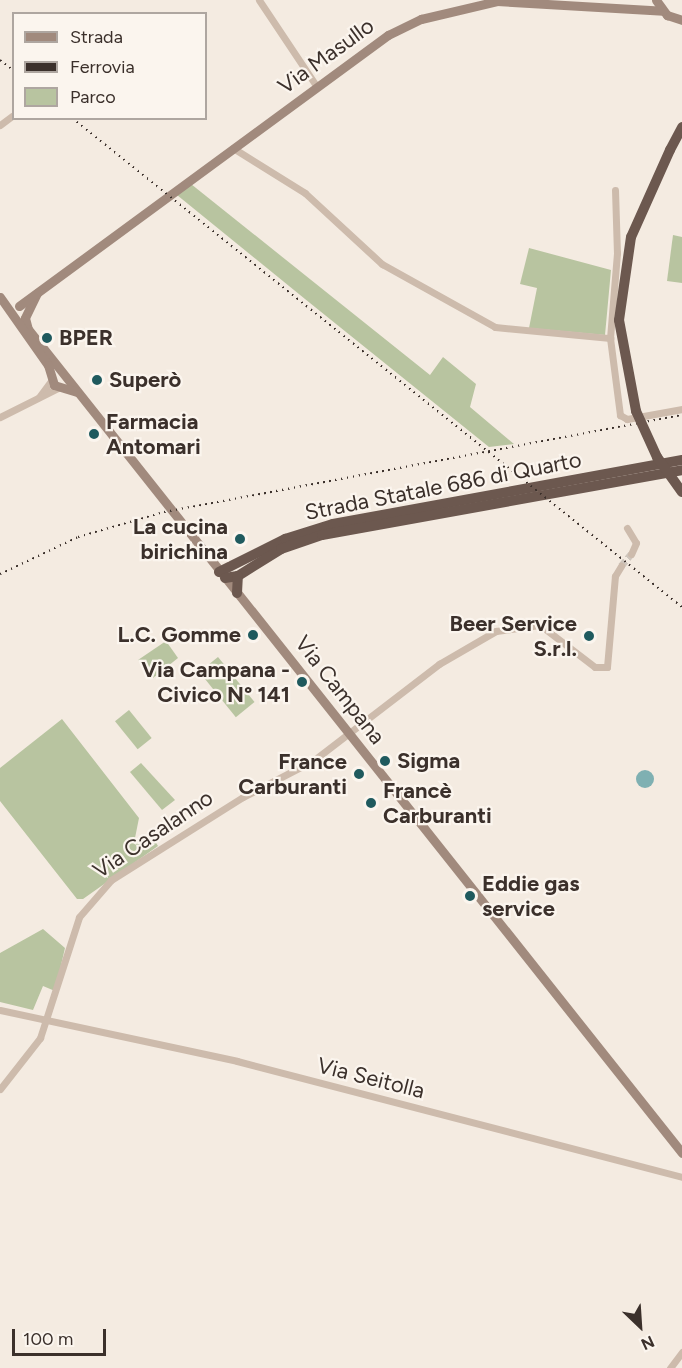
<!DOCTYPE html>
<meta charset="utf-8">
<style>
body{margin:0}
#map{position:relative;width:682px;height:1368px;overflow:hidden;background:#f4ebe1;font-family:Figtree,sans-serif}
div>[style]{position:absolute}
.green>*{inset:0;background:#b8c4a0;transform-origin:0 0}
.water>*{inset:0;background:#7fb0b2}
.round{border-radius:50%}
.minor-tunnel>*{height:7px;margin-top:-3.5px;transform-origin:0;background:repeating-linear-gradient(90deg,#cfc6bd 0 7px,transparent 0 10.5px)}
.minor>*{height:7px;margin:-3.5px;padding:0 3.5px;transform-origin:3.5px;border-radius:3.5px;background:#cdbbac}
.secondary>*{height:9px;margin:-4.5px;padding:0 4.5px;transform-origin:4.5px;border-radius:4.5px;background:#a18a7d}
.trunk>*{height:10px;margin:-5px;padding:0 5px;transform-origin:5px;border-radius:5px;background:#6c584f}
.rail>*{height:2px;margin-top:-1px;transform-origin:0;background:repeating-linear-gradient(90deg,#3b302b 0 1.5px,transparent 0 6px)}
.trunk-bridge>*{height:10px;margin:-5px;padding:0 5px;transform-origin:5px;border-radius:5px;background:#6c584f}
.dots>*{width:16px;height:16px;translate:-50% -50%;box-sizing:border-box;border:3px solid #fbf5ee;border-radius:50%}
span{translate:-50% -50%;white-space:nowrap;text-align:center;line-height:1.15;-webkit-text-stroke:4.5px #fbf5ee;paint-order:stroke}
.street-label{font-size:22px;color:#3b302b}
.poi-label{font-size:22px;color:#3b302b;font-weight:700}
.left{translate:0 -50%;text-align:left}
.right{translate:-100% -50%;text-align:right}
.legend{position:absolute;left:12px;top:12px;width:195px;height:108px;box-sizing:border-box;background:#fbf5ee;border:2px solid #aea6a0;margin:0;padding:8px 10px;list-style:none;font-size:18px;color:#3b302b}
.legend li{display:flex;align-items:center;gap:12px;height:30px}
.legend b{width:30px;border:2px solid #aea6a0}
.north{position:absolute;left:610px;top:1296px;width:60px;height:60px;-webkit-text-stroke:4px #fbf5ee;paint-order:stroke;rotate:155deg;font-size:16px;font-weight:700;line-height:24px;text-align:center;color:#3b302b}
.north::after{content:'';display:block;margin:auto;width:21px;height:27px;background:#3b302b;clip-path:polygon(50% 0,100% 100%,50% 72%,0 100%)}
.scale{position:absolute;left:12px;top:1329px;width:94px;height:27px;box-sizing:border-box;border:3px solid #3b302b;border-top:0;padding-left:8px;font-size:18px;line-height:21px;white-space:nowrap;color:#3b302b;-webkit-text-stroke:4px #fbf5ee;paint-order:stroke}
</style>
<div id="map">
<div class="green">
<div style="clip-path:polygon(191px 184px,430px 375px,443px 357px,476px 384px,470px 407px,514px 444px,489px 447px,305px 299px,177px 195px)"></div>
<div style="clip-path:polygon(673px 235px,682px 237px,682px 283px,667px 281px)"></div>
<div style="clip-path:polygon(529px 248px,611px 270px,605px 335px,529px 328px,537px 288px,520px 284px)"></div>
<div style="clip-path:polygon(166px 641px,178px 658px,153px 678px,138px 660px)"></div>
<div style="left:218px;top:657px;width:58px;height:24px;rotate:51deg"></div>
<div style="left:129px;top:710px;width:36px;height:18px;rotate:51deg"></div>
<div style="clip-path:polygon(62px 719px,139px 818px,135px 838px,147px 843px,153px 838px,158px 846px,83px 899px,77px 899px,0 801px,0 768px)"></div>
<div style="clip-path:polygon(141px 763px,175px 800px,162px 810px,130px 772px)"></div>
<div style="clip-path:polygon(43px 929px,65px 948px,55px 991px,43px 986px,33px 1010px,0 1002px,0 953px)"></div>
</div>
<div class="water">
<div class="round" style="left:636px;top:770px;width:18px;height:18px"></div>
</div>
<div class="minor-tunnel">
<div style="left:621px;top:566px;width:16px;rotate:-50deg"></div>
</div>
<div class="minor">
<div style="left:259px;top:0;width:105px;rotate:56.3deg"></div>
<div style="left:0;top:125px;width:15px;rotate:-37deg"></div>
<div style="left:233px;top:148px;width:85px;rotate:32deg"></div>
<div style="left:305px;top:193px;width:105px;rotate:42.7deg"></div>
<div style="left:382px;top:264px;width:129px;rotate:29.1deg"></div>
<div style="left:495px;top:327px;width:116px;rotate:5.5deg"></div>
<div style="left:615px;top:190px;width:63px;rotate:88.2deg"></div>
<div style="left:617px;top:253px;width:85px;rotate:94.7deg"></div>
<div style="left:610px;top:338px;width:78px;rotate:82.6deg"></div>
<div style="left:620px;top:415px;width:8px;rotate:30deg"></div>
<div style="left:627px;top:419px;width:56px;rotate:-10.3deg"></div>
<div style="left:39px;top:397px;width:21px;rotate:-53deg"></div>
<div style="left:0;top:417px;width:65px;rotate:-26.6deg"></div>
<div style="left:627px;top:528px;width:17px;rotate:59deg"></div>
<div style="left:636px;top:543px;width:12px;rotate:114deg"></div>
<div style="left:0;top:1010px;width:242px;rotate:12.1deg"></div>
<div style="left:237px;top:1061px;width:460px;rotate:14.6deg"></div>
<div style="left:0;top:1089px;width:65px;rotate:-51.9deg"></div>
<div style="left:40px;top:1038px;width:127px;rotate:-72.1deg"></div>
<div style="left:79px;top:917px;width:49px;rotate:-49.1deg"></div>
<div style="left:111px;top:880px;width:156px;rotate:-32.2deg"></div>
<div style="left:243px;top:797px;width:80px;rotate:-27.5deg"></div>
<div style="left:314px;top:760px;width:158px;rotate:-37.5deg"></div>
<div style="left:439px;top:664px;width:66px;rotate:-30.1deg"></div>
<div style="left:496px;top:631px;width:44px;rotate:-7.8deg"></div>
<div style="left:540px;top:625px;width:69px;rotate:37.4deg"></div>
<div style="left:595px;top:667px;width:12px"></div>
<div style="left:607px;top:667px;width:91px;rotate:-85deg"></div>
<div style="left:615px;top:576px;width:12px;rotate:-59deg"></div>
<div style="left:670px;top:1368px;width:20px;rotate:-53deg"></div>
</div>
<div class="secondary">
<div style="left:656px;top:0;width:19px;rotate:54deg"></div>
<div style="left:667px;top:15px;width:16px;rotate:18deg"></div>
<div style="left:37px;top:293px;width:28px;rotate:116deg"></div>
<div style="left:25px;top:318px;width:11px;rotate:75deg"></div>
<div style="left:28px;top:329px;width:1052px;rotate:51.56deg"></div>
<div style="left:0;top:297px;width:83px;rotate:54.8deg"></div>
<div style="left:48px;top:365px;width:21px;rotate:73deg"></div>
<div style="left:54px;top:385px;width:24px;rotate:17deg"></div>
<div style="left:19px;top:306px;width:458px;rotate:-36.3deg"></div>
<div style="left:388px;top:35px;width:37px;rotate:-26deg"></div>
<div style="left:421px;top:19px;width:78px;rotate:-13.3deg"></div>
<div style="left:497px;top:1px;width:166px;rotate:3.4deg"></div>
</div>
<div class="trunk">
<div style="left:670px;top:150px;width:26px;rotate:-62deg"></div>
<div style="left:219px;top:572px;width:74px;rotate:-26.6deg"></div>
<div style="left:285px;top:539px;width:50px;rotate:-17.4deg"></div>
<div style="left:333px;top:524px;width:355px;rotate:-10.4deg"></div>
<div style="left:238px;top:576px;width:51px;rotate:-32.1deg"></div>
<div style="left:281px;top:549px;width:43px;rotate:-18.9deg"></div>
<div style="left:322px;top:535px;width:366px;rotate:-10.2deg"></div>
<div style="left:225px;top:578px;width:13px;rotate:-9deg"></div>
<div style="left:237px;top:593px;width:17px;rotate:-87deg"></div>
</div>
<div class="rail">
<div style="left:0;top:60px;width:18px;rotate:38deg"></div>
<div style="left:72px;top:118px;width:782px;rotate:38.72deg"></div>
<div style="left:0;top:574px;width:86px;rotate:-25.4deg"></div>
<div style="left:78px;top:537px;width:90px;rotate:-16.2deg"></div>
<div style="left:164px;top:512px;width:527px;rotate:-10.61deg"></div>
</div>
<div class="trunk-bridge">
<div style="left:670px;top:150px;width:95px;rotate:114.1deg"></div>
<div style="left:631px;top:237px;width:84px;rotate:98.2deg"></div>
<div style="left:619px;top:320px;width:93px;rotate:79.4deg"></div>
<div style="left:636px;top:411px;width:51px;rotate:65.5deg"></div>
<div style="left:657px;top:457px;width:43px;rotate:54.5deg"></div>
</div>
<div class="dots">
<div style="left:47px;top:338px;background:#1f5a5e"></div>
<div style="left:97px;top:380px;background:#1f5a5e"></div>
<div style="left:94px;top:434px;background:#1f5a5e"></div>
<div style="left:240px;top:539px;background:#1f5a5e"></div>
<div style="left:253px;top:635px;background:#1f5a5e"></div>
<div style="left:589px;top:636px;background:#1f5a5e"></div>
<div style="left:302px;top:682px;background:#1f5a5e"></div>
<div style="left:385px;top:761px;background:#1f5a5e"></div>
<div style="left:359px;top:774px;background:#1f5a5e"></div>
<div style="left:371px;top:803px;background:#1f5a5e"></div>
<div style="left:470px;top:896px;background:#1f5a5e"></div>
</div>
<div class="street-label">
<span style="left:326px;top:56px;rotate:-36deg">Via Masullo</span>
<span style="left:443px;top:486px;rotate:-11deg">Strada Statale 686 di Quarto</span>
<span style="left:340px;top:690px;rotate:52deg">Via Campana</span>
<span style="left:153px;top:834px;rotate:-34deg">Via Casalanno</span>
<span style="left:371px;top:1078px;rotate:14deg">Via Seitolla</span>
</div>
<div class="poi-label">
<span class="left" style="left:59px;top:338px">BPER</span>
<span class="left" style="left:109px;top:380px">Superò</span>
<span class="left" style="left:106px;top:434px">Farmacia<br>Antomari</span>
<span class="right" style="left:228px;top:539px">La cucina<br>birichina</span>
<span class="right" style="left:577px;top:636px">Beer Service<br>S.r.l.</span>
<span class="right" style="left:241px;top:635px">L.C. Gomme</span>
<span class="right" style="left:290px;top:682px">Via Campana -<br>Civico N° 141</span>
<span class="right" style="left:347px;top:774px">France<br>Carburanti</span>
<span class="left" style="left:397px;top:761px">Sigma</span>
<span class="left" style="left:383px;top:803px">Francè<br>Carburanti</span>
<span class="left" style="left:482px;top:896px">Eddie gas<br>service</span>
</div>
<ul class="legend">
<li><b style="height:8px;background:#a18a7d"></b>Strada</li>
<li><b style="height:8px;background:#3b302b"></b>Ferrovia</li>
<li><b style="height:16px;background:#b8c4a0"></b>Parco</li>
</ul>
<div class="north">N</div>
<div class="scale">100 m</div>
</div>
